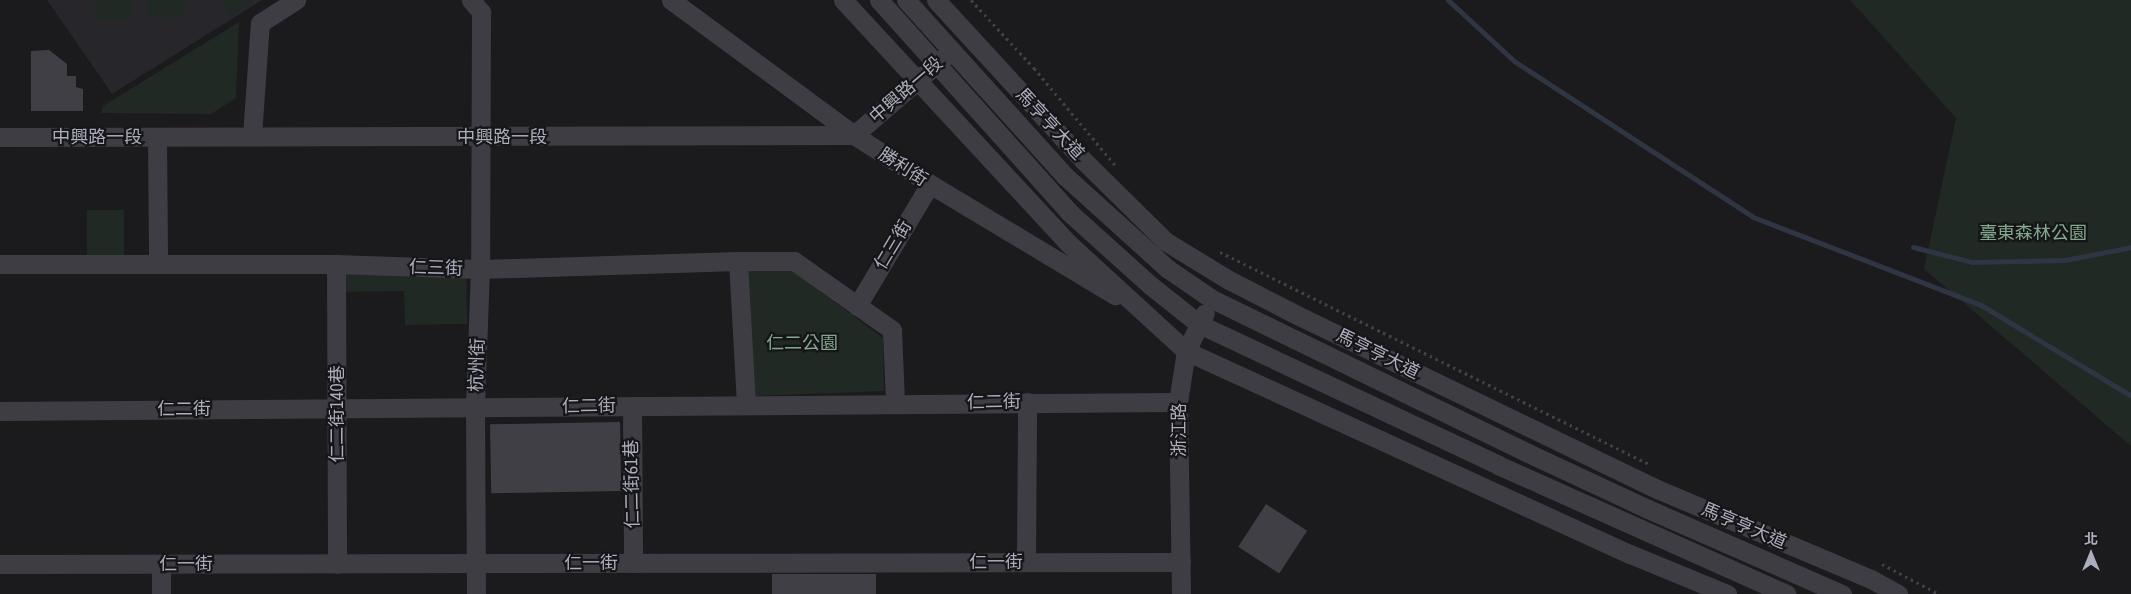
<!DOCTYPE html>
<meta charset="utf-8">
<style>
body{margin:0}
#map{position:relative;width:2131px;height:594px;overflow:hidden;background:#1b1a1d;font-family:"Asap Condensed","Noto Sans TC",sans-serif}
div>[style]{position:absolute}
.built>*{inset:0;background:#27262a}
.green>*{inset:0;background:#202923;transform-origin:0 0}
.stream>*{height:5px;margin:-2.5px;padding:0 2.5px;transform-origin:2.5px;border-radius:2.5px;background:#2f3542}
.building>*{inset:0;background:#403f45;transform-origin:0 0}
.path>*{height:3px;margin-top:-1.5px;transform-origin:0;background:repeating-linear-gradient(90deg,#414149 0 2.5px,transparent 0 6.5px)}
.minor>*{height:19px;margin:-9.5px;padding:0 9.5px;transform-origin:9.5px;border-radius:9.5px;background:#3e3d44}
span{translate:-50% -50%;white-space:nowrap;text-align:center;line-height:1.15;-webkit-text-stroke:4.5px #161518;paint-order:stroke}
.street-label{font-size:18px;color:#acaebd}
.park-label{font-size:18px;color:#83a88e}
.north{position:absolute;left:2066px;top:529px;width:50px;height:50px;-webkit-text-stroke:4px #161518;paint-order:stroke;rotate:0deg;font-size:14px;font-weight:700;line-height:20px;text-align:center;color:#acaebd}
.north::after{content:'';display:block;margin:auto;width:18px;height:22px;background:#acaebd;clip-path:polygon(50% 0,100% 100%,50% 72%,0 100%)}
</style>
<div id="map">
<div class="built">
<div style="clip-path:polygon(47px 0,262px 0,112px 94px)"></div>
</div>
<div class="green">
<div style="left:94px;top:0;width:37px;height:19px"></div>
<div style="left:148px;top:0;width:38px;height:18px"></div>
<div style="clip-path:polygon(220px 0,255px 0,231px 16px)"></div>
<div style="clip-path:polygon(1850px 0,2131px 0,2131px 446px,1924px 269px,1956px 118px)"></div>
<div style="clip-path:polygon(239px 22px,236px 98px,211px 114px,101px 113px,103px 106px)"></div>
<div style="left:87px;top:210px;width:37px;height:48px"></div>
<div style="clip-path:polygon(466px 266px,467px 324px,405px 325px,404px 291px,344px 292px,343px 269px)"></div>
<div style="clip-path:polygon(746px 269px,792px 270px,883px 338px,884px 391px,754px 396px)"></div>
</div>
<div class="stream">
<div style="left:1448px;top:0;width:90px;rotate:42.7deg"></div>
<div style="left:1514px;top:61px;width:285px;rotate:33.1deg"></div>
<div style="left:1753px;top:217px;width:244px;rotate:21.1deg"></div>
<div style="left:1981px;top:305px;width:175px;rotate:31.2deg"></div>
<div style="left:1913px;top:247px;width:61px;rotate:14.3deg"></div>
<div style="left:1972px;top:262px;width:93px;rotate:-1.2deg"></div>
<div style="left:2065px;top:260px;width:67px;rotate:-11.1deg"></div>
</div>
<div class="building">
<div style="clip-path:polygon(49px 50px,67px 64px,67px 76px,76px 76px,76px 87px,83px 89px,83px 111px,31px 111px,31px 51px)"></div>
<div style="left:620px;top:422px;width:69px;height:130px;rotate:89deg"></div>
<div style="left:1266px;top:504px;width:49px;height:51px;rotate:33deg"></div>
<div style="left:876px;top:574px;width:20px;height:104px;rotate:90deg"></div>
</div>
<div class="path">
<div style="left:971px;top:0;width:93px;rotate:47.2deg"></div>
<div style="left:1034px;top:68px;width:128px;rotate:50.1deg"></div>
<div style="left:1220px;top:252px;width:481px;rotate:26.3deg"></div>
<div style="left:1882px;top:564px;width:64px;rotate:27.8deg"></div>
</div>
<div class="minor">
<div style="left:471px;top:0;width:16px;rotate:50deg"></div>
<div style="left:481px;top:12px;width:257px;rotate:90.2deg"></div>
<div style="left:480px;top:269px;width:138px;rotate:92.1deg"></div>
<div style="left:475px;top:407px;width:187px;rotate:89.7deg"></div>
<div style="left:671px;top:0;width:227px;rotate:36.4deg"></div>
<div style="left:854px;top:135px;width:90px;rotate:32.8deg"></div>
<div style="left:930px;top:184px;width:216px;rotate:31deg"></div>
<div style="left:843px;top:0;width:331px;rotate:47.2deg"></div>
<div style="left:1068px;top:243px;width:160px;rotate:42.5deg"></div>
<div style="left:1186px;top:351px;width:488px;rotate:24.6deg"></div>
<div style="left:1630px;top:554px;width:105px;rotate:22.4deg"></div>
<div style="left:879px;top:0;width:286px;rotate:48.1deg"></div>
<div style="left:1070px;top:213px;width:108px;rotate:42deg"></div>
<div style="left:1150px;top:285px;width:63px;rotate:38.5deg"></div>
<div style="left:1199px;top:324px;width:331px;rotate:25.2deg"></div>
<div style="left:1498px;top:465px;width:316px;rotate:24.1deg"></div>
<div style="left:906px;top:0;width:237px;rotate:47.9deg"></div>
<div style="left:1065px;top:176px;width:139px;rotate:42.1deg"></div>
<div style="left:1168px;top:269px;width:53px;rotate:34.3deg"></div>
<div style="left:1212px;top:299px;width:352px;rotate:26deg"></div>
<div style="left:1528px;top:453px;width:132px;rotate:25deg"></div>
<div style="left:1648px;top:509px;width:212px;rotate:23.7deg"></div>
<div style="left:936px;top:0;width:219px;rotate:47.4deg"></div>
<div style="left:1084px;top:161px;width:114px;rotate:44.6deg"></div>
<div style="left:1165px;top:241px;width:75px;rotate:31.4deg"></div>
<div style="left:1229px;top:280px;width:76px;rotate:27.2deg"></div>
<div style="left:1297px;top:315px;width:400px;rotate:25.8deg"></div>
<div style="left:1657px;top:489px;width:232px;rotate:22.8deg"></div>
<div style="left:1871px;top:579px;width:31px;rotate:29deg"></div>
<div style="left:252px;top:136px;width:113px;rotate:-86deg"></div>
<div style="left:260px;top:23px;width:43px;rotate:-32.6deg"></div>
<div style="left:0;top:137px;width:854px;rotate:-0.13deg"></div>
<div style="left:854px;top:135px;width:123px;rotate:-40.7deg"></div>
<div style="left:157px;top:137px;width:127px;rotate:89.5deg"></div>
<div style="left:738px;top:261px;width:143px;rotate:86.8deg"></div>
<div style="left:0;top:264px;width:336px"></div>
<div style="left:336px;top:264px;width:144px;rotate:2deg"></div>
<div style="left:480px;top:269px;width:258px;rotate:-1.8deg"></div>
<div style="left:738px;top:261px;width:56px"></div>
<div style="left:794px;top:261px;width:120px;rotate:35.1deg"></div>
<div style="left:892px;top:330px;width:73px;rotate:87.6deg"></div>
<div style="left:336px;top:264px;width:300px;rotate:89.8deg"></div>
<div style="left:857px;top:306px;width:142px;rotate:-59.1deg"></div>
<div style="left:632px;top:406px;width:157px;rotate:89.6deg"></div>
<div style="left:0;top:411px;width:1178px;rotate:-0.44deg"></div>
<div style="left:1026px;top:562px;width:160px;rotate:-89.6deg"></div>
<div style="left:0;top:564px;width:1181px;rotate:-0.1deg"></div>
<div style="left:161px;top:564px;width:30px;rotate:90deg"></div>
<div style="left:1181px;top:594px;width:192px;rotate:-90.9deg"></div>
<div style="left:1178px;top:402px;width:52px;rotate:-81.1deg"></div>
<div style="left:1186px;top:351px;width:42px;rotate:-63.4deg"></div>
</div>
<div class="street-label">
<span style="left:906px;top:90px;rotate:-41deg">中興路一段</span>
<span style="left:1050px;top:124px;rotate:47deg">馬亨亨大道</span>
<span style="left:97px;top:137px">中興路一段</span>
<span style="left:502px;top:137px">中興路一段</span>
<span style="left:903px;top:167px;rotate:33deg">勝利街</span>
<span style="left:893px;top:245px;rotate:-59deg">仁三街</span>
<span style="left:436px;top:268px;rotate:2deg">仁三街</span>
<span style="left:1378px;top:354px;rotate:26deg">馬亨亨大道</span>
<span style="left:477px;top:365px;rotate:-88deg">杭州街</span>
<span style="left:994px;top:402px;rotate:-1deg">仁二街</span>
<span style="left:589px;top:406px;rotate:-1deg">仁二街</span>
<span style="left:184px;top:409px">仁二街</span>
<span style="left:337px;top:414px;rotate:-90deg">仁二街140巷</span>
<span style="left:1179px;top:430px;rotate:-90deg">浙江路</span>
<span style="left:632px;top:484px;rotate:-91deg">仁二街61巷</span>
<span style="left:1744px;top:526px;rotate:23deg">馬亨亨大道</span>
<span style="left:996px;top:562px">仁一街</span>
<span style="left:591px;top:563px">仁一街</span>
<span style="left:186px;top:564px">仁一街</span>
</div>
<div class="park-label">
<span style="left:2033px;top:233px">臺東森林公園</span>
<span style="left:802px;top:343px">仁二公園</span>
</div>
<div class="north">北</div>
</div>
